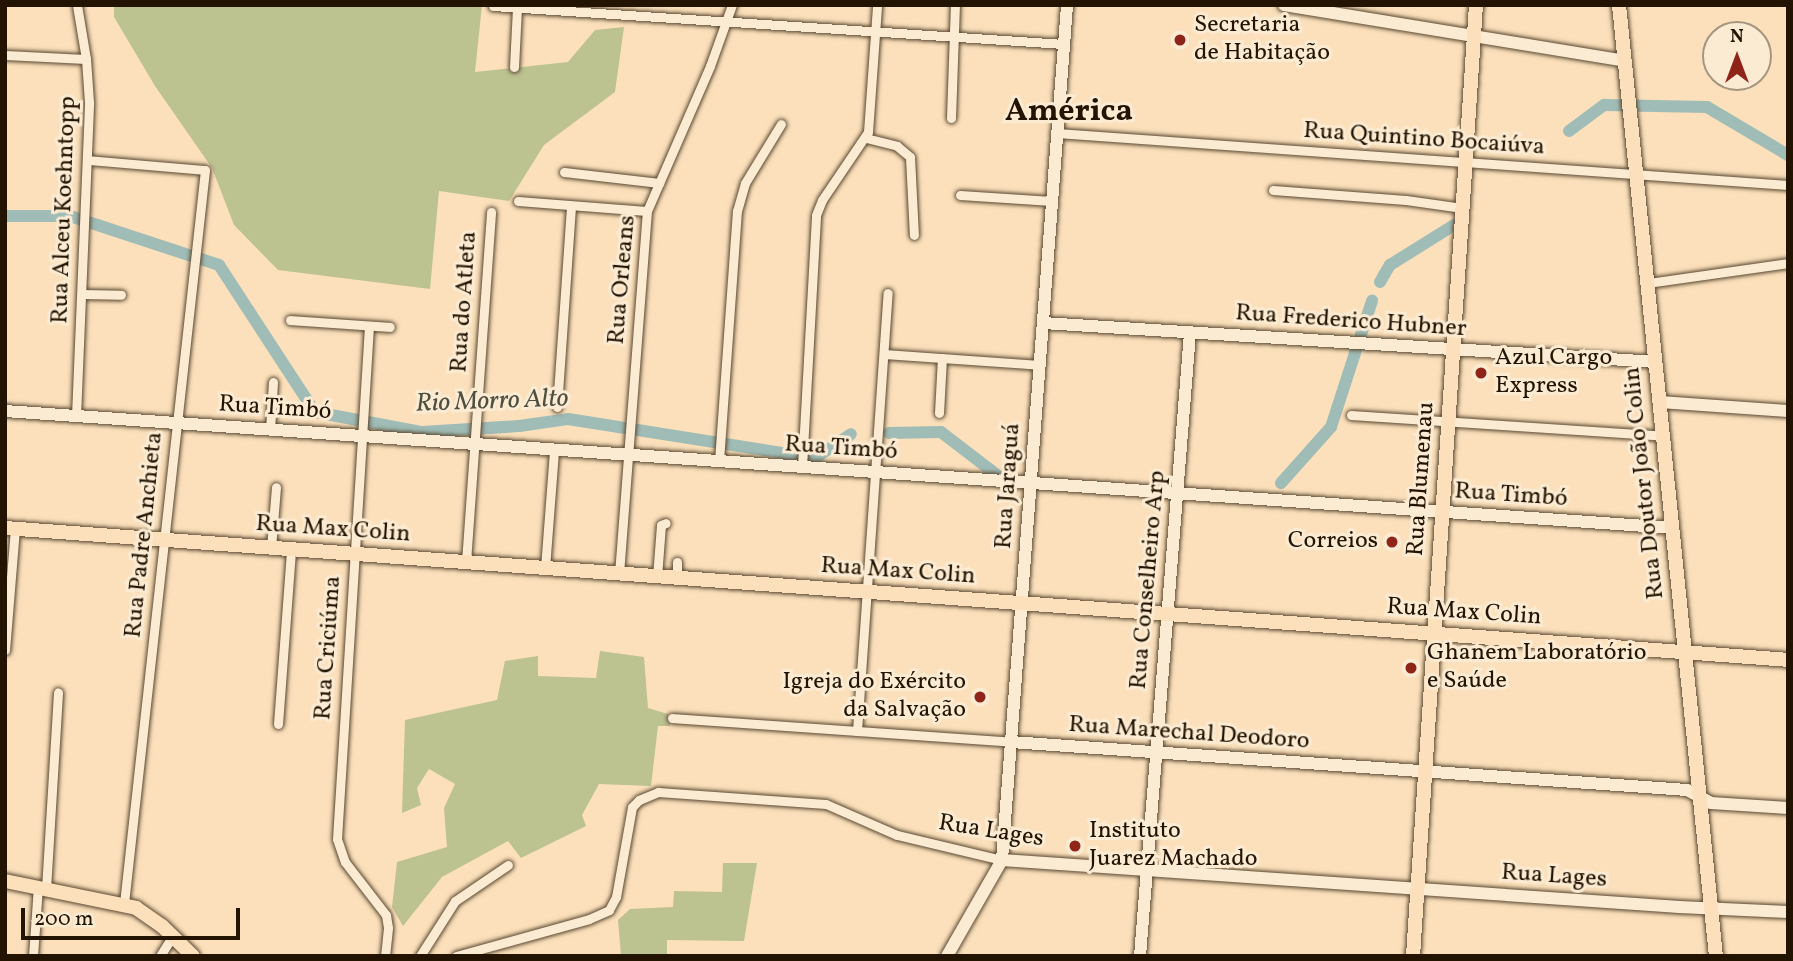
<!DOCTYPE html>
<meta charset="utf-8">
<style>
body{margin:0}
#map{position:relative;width:1793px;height:961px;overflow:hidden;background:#fbe0bb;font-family:Vollkorn,serif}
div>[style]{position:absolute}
.green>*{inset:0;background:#bdc291}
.river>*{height:12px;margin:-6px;padding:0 6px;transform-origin:6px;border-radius:6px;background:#a0bcb6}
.roads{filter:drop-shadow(0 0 2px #594730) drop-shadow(0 0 2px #594730)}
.street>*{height:9px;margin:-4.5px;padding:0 4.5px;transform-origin:4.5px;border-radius:4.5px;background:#fcebd3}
.secondary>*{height:12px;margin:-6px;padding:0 6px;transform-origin:6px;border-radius:6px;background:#fcebd3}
.primary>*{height:14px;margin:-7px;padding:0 7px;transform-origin:7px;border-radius:7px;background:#fbe0bb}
.dots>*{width:19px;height:19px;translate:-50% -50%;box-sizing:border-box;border:4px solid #fcebd3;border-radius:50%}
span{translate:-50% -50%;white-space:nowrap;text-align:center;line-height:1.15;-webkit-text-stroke:6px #fcebd3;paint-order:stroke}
.poi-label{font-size:24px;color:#231401}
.left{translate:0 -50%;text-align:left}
.right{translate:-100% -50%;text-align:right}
.street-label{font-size:24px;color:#231401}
.water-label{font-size:26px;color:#4f4f40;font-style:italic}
.district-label{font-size:32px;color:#231401;font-weight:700}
.frame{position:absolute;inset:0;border:7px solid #231401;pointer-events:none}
.north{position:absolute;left:1702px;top:21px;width:70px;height:70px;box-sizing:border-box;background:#fcebd3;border:2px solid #a5957f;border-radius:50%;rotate:0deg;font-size:19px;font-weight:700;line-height:28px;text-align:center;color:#231401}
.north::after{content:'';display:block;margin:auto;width:24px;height:32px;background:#8f2418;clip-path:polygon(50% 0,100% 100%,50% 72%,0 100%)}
.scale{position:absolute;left:21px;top:908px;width:219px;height:32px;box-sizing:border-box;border:4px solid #231401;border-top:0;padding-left:9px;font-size:21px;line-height:24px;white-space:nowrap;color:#231401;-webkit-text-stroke:5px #fcebd3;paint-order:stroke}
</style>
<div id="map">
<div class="green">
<div style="clip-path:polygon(114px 5px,482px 5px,475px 72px,568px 62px,595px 30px,624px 27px,615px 92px,544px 145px,509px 201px,439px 191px,430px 289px,278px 270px,234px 225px,212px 168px,155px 86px,114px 17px)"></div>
<div style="clip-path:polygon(600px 651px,644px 657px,648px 708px,671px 715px,670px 726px,658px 726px,651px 786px,599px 784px,582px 815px,586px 826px,521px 858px,508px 841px,442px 877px,403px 926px,392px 907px,397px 862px,447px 847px,444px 808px,455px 784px,429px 769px,417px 788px,421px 805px,402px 813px,405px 720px,497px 700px,505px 661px,538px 656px,538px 676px,596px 678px)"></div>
<div style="clip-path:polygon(723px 863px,757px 863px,744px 941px,667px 940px,667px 956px,621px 956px,618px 920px,630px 909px,673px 907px,674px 891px,722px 892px)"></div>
</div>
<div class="river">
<div style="left:1569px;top:131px;width:44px;rotate:-36.6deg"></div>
<div style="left:1604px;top:105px;width:103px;rotate:1.1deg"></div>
<div style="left:1707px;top:107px;width:94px;rotate:30.7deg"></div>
<div style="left:5px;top:216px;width:65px"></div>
<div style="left:70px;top:216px;width:157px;rotate:18.2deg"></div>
<div style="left:219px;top:265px;width:176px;rotate:56.9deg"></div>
<div style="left:315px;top:412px;width:109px;rotate:10.6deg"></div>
<div style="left:422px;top:432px;width:97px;rotate:-3.5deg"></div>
<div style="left:519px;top:426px;width:49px;rotate:-8.1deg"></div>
<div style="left:568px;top:419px;width:250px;rotate:9deg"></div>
<div style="left:815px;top:458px;width:43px;rotate:-33.7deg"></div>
<div style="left:1380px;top:282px;width:20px;rotate:-60deg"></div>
<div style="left:1390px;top:265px;width:75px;rotate:-32deg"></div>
<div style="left:889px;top:433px;width:52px;rotate:-1.1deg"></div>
<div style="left:941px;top:432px;width:71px;rotate:37.5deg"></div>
<div style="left:1281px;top:483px;width:75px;rotate:-48.2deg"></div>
<div style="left:1331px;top:427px;width:133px;rotate:-72deg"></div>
</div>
<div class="roads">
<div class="street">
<div style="left:493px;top:6px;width:572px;rotate:3.81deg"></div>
<div style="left:5px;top:55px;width:81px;rotate:2.8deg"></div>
<div style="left:514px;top:67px;width:59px;rotate:-87.1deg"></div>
<div style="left:951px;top:118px;width:113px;rotate:-88deg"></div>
<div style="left:1057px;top:133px;width:733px;rotate:4.07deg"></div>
<div style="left:866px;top:138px;width:32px;rotate:14deg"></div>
<div style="left:897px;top:146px;width:17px;rotate:40deg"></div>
<div style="left:910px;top:157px;width:78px;rotate:87.1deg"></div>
<div style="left:88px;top:160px;width:117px;rotate:4.9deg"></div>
<div style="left:205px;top:170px;width:738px;rotate:96.3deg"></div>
<div style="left:564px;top:172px;width:96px;rotate:6.6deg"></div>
<div style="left:1273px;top:190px;width:133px;rotate:4.3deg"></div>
<div style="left:1406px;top:200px;width:57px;rotate:8.1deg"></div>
<div style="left:960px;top:195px;width:92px;rotate:3.7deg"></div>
<div style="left:518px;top:201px;width:129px;rotate:4.4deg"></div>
<div style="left:1648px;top:283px;width:141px;rotate:-8.1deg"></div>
<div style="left:82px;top:294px;width:39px;rotate:1deg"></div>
<div style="left:290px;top:320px;width:100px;rotate:4deg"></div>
<div style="left:369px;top:326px;width:514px;rotate:93.57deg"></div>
<div style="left:337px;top:839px;width:24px;rotate:71deg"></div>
<div style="left:345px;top:862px;width:67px;rotate:52.3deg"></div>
<div style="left:386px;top:915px;width:13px;rotate:81deg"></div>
<div style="left:388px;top:928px;width:28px;rotate:96deg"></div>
<div style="left:884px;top:354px;width:156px;rotate:4deg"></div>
<div style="left:557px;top:407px;width:202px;rotate:-86deg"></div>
<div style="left:939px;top:413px;width:55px;rotate:-86.9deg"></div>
<div style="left:1351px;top:415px;width:314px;rotate:3.8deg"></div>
<div style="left:76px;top:416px;width:314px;rotate:-87.6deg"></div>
<div style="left:89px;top:102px;width:43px;rotate:-94deg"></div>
<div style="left:86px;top:59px;width:55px;rotate:-99.5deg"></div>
<div style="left:270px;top:430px;width:48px;rotate:-86.4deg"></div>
<div style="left:719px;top:461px;width:251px;rotate:-85.9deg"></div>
<div style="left:737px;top:211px;width:29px;rotate:-74deg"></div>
<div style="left:745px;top:183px;width:69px;rotate:-58.6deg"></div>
<div style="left:802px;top:467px;width:252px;rotate:-86.8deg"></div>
<div style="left:816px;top:215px;width:16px;rotate:-68deg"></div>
<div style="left:822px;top:200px;width:82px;rotate:-55.9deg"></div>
<div style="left:868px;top:132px;width:127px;rotate:-85.9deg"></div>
<div style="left:271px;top:548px;width:61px;rotate:-85.3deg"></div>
<div style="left:466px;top:562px;width:351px;rotate:-85.9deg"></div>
<div style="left:545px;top:568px;width:118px;rotate:-85.6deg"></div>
<div style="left:619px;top:574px;width:364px;rotate:-85.6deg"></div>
<div style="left:647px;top:211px;width:158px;rotate:-66.5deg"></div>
<div style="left:710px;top:66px;width:65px;rotate:-70.2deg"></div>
<div style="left:657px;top:577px;width:52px;rotate:-85.6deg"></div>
<div style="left:661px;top:525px;width:5px;rotate:-22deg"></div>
<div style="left:677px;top:578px;width:16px;rotate:-90deg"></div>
<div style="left:5px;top:650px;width:121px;rotate:-85.3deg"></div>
<div style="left:672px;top:718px;width:340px;rotate:4deg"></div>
<div style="left:278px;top:724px;width:174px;rotate:-85.7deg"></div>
<div style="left:857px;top:731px;width:439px;rotate:-86deg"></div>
<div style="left:46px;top:889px;width:197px;rotate:-86.5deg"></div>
<div style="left:33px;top:956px;width:69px;rotate:-85.9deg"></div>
<div style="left:160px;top:956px;width:25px;rotate:-58deg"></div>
<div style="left:420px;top:956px;width:65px;rotate:-57.5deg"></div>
<div style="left:455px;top:901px;width:64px;rotate:-34.2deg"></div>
<div style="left:456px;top:956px;width:138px;rotate:-15.5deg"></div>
<div style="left:589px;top:919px;width:22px;rotate:-24deg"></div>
<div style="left:609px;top:910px;width:15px;rotate:-62deg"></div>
<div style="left:616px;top:897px;width:91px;rotate:-79.9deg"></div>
<div style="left:632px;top:807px;width:10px;rotate:-45deg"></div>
<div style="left:639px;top:800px;width:21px;rotate:-23deg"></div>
<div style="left:658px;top:792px;width:168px;rotate:4.1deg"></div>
<div style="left:826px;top:804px;width:77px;rotate:23.6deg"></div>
<div style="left:897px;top:835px;width:108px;rotate:13.4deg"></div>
</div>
<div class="secondary">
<div style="left:1284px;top:5px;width:346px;rotate:9.3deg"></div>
<div style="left:1043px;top:323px;width:614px;rotate:3.64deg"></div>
<div style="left:1660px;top:402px;width:128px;rotate:4deg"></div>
<div style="left:5px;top:411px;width:1672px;rotate:4.01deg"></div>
<div style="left:1011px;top:742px;width:678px;rotate:4.06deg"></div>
<div style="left:1687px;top:790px;width:27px;rotate:28deg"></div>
<div style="left:1711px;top:803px;width:77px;rotate:3.7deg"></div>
<div style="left:1002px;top:860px;width:679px;rotate:3.97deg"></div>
<div style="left:1679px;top:907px;width:109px;rotate:2.6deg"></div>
<div style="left:947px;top:956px;width:111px;rotate:-60.2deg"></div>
<div style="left:1002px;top:860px;width:857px;rotate:-85.65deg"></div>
<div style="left:1140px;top:956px;width:625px;rotate:-85.41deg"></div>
</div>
<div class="primary">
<div style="left:1619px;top:5px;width:956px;rotate:84.18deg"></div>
<div style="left:5px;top:528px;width:1788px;rotate:4.23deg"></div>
<div style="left:5px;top:881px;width:134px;rotate:11.6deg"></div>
<div style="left:136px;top:908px;width:32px;rotate:35deg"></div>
<div style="left:162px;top:926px;width:43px;rotate:44.1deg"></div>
<div style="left:1413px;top:956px;width:953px;rotate:-86.21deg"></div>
</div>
</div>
<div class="dots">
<div style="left:1180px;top:40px;background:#8f2418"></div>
<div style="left:1481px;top:373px;background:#8f2418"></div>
<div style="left:1392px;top:542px;background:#8f2418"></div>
<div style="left:1411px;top:668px;background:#8f2418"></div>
<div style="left:980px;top:697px;background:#8f2418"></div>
<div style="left:1075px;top:846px;background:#8f2418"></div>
</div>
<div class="poi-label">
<span class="left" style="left:1194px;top:40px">Secretaria<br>de Habitação</span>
<span class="left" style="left:1495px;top:373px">Azul Cargo<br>Express</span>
<span class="right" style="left:1378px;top:542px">Correios</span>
<span class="left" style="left:1427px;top:668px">Ghanem Laboratório<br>e Saúde</span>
<span class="right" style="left:966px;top:697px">Igreja do Exército<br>da Salvação</span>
<span class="left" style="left:1089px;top:846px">Instituto<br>Juarez Machado</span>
</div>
<div class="street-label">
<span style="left:1424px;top:140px;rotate:4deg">Rua Quintino Bocaiúva</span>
<span style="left:65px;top:210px;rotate:-88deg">Rua Alceu Koehntopp</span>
<span style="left:623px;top:280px;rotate:-85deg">Rua Orleans</span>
<span style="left:465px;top:302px;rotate:-86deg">Rua do Atleta</span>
<span style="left:1351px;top:322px;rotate:4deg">Rua Frederico Hubner</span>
<span style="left:275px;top:409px;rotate:4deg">Rua Timbó</span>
<span style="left:841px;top:449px;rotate:4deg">Rua Timbó</span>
<span style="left:1422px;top:479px;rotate:-86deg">Rua Blumenau</span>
<span style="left:1645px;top:483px;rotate:-96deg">Rua Doutor João Colin</span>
<span style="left:1009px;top:486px;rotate:-86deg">Rua Jaraguá</span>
<span style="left:1511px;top:496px;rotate:4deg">Rua Timbó</span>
<span style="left:333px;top:530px;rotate:4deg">Rua Max Colin</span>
<span style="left:145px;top:535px;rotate:-84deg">Rua Padre Anchieta</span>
<span style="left:898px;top:572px;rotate:4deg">Rua Max Colin</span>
<span style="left:1149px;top:580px;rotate:-85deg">Rua Conselheiro Arp</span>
<span style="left:1464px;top:613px;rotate:4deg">Rua Max Colin</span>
<span style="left:329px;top:648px;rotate:-86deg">Rua Criciúma</span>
<span style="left:1189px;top:734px;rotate:4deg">Rua Marechal Deodoro</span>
<span style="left:991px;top:832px;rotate:9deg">Rua Lages</span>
<span style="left:1554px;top:877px;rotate:4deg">Rua Lages</span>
</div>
<div class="water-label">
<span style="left:492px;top:402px;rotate:-2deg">Rio Morro Alto</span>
</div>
<div class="district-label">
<span style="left:1069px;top:112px">América</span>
</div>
<div class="frame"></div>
<div class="north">N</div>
<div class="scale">200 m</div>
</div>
